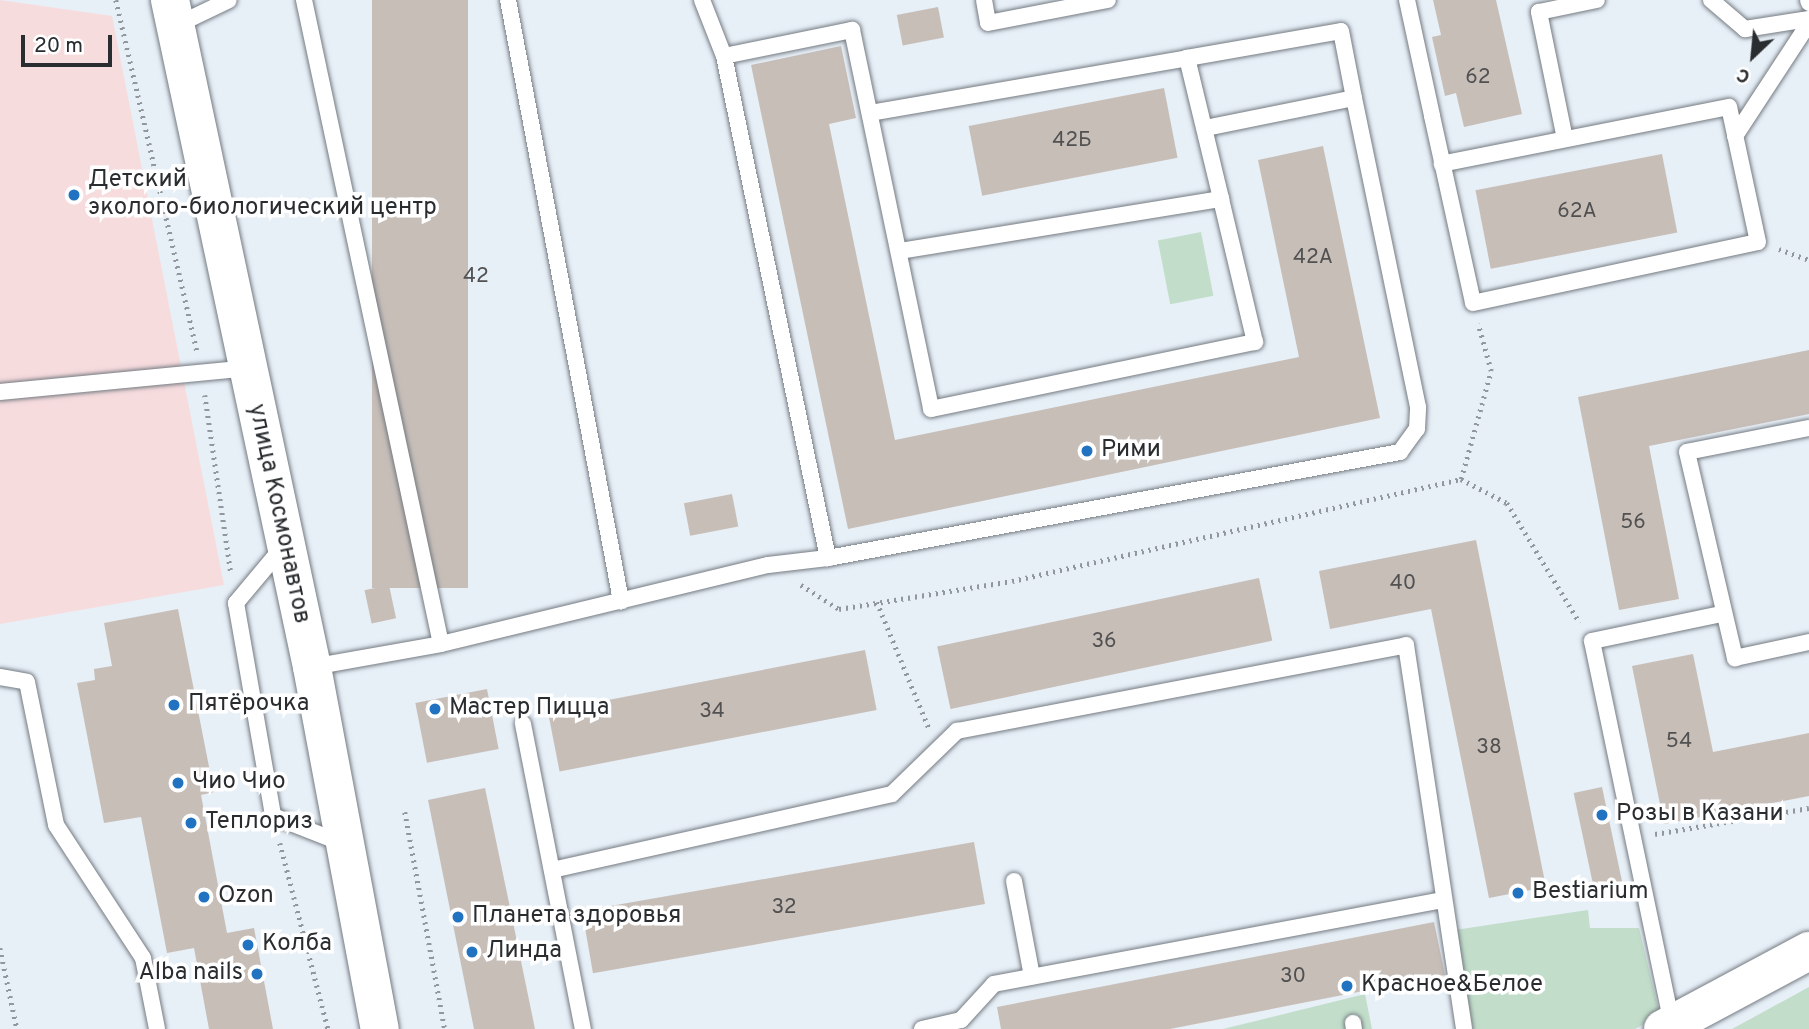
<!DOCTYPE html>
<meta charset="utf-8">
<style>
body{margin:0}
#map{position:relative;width:1809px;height:1029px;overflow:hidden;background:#e7eff7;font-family:Overpass,sans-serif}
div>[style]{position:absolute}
.education>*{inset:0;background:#f7dcde}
.green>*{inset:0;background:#c2deca;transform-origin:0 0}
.building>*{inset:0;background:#c7beb8;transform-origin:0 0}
.path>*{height:4.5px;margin-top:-2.25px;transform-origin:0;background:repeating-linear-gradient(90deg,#91979c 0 2px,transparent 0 7px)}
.roads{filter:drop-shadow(0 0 2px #757b82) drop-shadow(0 0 2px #757b82)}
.lane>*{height:16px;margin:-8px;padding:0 8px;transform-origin:8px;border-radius:8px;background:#fff}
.secondary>*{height:38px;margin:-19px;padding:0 19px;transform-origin:19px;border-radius:19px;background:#fff}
.dots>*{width:19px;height:19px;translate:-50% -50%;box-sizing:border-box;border:4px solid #fff;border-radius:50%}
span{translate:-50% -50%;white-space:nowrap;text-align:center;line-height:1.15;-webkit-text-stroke:7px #fff;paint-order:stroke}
.number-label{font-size:21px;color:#515152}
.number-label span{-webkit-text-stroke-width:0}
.poi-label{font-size:24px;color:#2a2d30}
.left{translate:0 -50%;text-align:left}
.right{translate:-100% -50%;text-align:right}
.street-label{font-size:24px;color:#2a2d30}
.north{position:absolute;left:1718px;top:21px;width:70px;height:70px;-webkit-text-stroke:5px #fff;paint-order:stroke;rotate:206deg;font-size:19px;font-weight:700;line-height:28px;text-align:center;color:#2a2d30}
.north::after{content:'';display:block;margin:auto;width:24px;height:32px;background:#2a2d30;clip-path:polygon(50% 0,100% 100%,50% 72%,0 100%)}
.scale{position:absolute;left:21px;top:35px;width:91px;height:32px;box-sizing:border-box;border:4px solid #2a2d30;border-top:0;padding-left:9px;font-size:21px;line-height:24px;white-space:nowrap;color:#2a2d30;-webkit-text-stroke:5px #fff;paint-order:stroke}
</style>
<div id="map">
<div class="education">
<div style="clip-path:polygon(0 0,112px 16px,224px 585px,0 624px)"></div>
</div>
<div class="green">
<div style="left:1201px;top:232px;width:65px;height:44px;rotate:79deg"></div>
<div style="clip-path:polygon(1588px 910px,1590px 928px,1639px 928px,1660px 1016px,1635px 1029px,1473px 1029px,1455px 930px)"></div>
<div style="clip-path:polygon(1809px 987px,1809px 1029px,1732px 1029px)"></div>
<div style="clip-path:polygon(1365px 994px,1372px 1029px,1223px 1029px)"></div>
</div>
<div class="building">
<div style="left:372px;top:0;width:96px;height:588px"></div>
<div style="clip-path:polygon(1433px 0,1496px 0,1522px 114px,1464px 127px,1456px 93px,1445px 96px,1432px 37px,1441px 35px)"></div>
<div style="left:938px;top:7px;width:31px;height:42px;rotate:79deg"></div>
<div style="clip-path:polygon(841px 46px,856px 118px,829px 124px,895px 440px,1299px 357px,1258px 160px,1323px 146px,1380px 418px,848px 529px,751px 65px)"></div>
<div style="left:1164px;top:88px;width:71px;height:199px;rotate:79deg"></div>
<div style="left:1662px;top:154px;width:80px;height:190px;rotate:79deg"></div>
<div style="clip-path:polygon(1809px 350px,1809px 414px,1649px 446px,1679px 599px,1619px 610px,1578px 397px)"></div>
<div style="left:732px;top:494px;width:33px;height:49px;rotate:79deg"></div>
<div style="clip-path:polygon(1476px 540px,1546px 887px,1489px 898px,1431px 609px,1330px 629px,1319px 571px)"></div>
<div style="left:1259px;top:578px;width:64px;height:329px;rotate:78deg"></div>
<div style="left:389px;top:585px;width:34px;height:25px;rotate:78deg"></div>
<div style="clip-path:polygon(178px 609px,214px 792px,201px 795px,227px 933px,254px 928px,273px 1029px,209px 1029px,194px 948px,167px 953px,141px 817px,104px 823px,77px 683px,95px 680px,94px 669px,112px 666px,104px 623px)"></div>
<div style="left:865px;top:650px;width:61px;height:323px;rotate:79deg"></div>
<div style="clip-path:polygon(1693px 654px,1713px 752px,1809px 733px,1809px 796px,1664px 824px,1632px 666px)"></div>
<div style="left:487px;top:689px;width:61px;height:73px;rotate:79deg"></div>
<div style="left:1602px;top:787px;width:97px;height:29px;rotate:78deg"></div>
<div style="clip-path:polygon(485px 788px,508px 898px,535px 1029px,474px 1029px,428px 800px)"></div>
<div style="left:974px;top:842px;width:63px;height:398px;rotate:80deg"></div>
<div style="clip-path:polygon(1434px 922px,1445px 975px,1170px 1029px,1001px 1029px,997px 1007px)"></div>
</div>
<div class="path">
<div style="left:116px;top:0;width:361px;rotate:77deg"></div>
<div style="left:1779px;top:249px;width:32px;rotate:20deg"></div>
<div style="left:205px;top:395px;width:181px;rotate:81.7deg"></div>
<div style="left:1461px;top:479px;width:52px;rotate:27.6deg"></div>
<div style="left:1507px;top:503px;width:140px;rotate:58.7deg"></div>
<div style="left:801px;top:585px;width:45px;rotate:32.3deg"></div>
<div style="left:839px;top:609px;width:175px;rotate:-9.2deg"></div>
<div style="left:1012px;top:581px;width:460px;rotate:-12.8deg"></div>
<div style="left:1461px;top:479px;width:112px;rotate:-74.5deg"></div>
<div style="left:1491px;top:371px;width:49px;rotate:-105.5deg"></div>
<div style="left:877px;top:602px;width:136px;rotate:67.6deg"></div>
<div style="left:405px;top:812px;width:221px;rotate:79.6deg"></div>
<div style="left:1655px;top:834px;width:156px;rotate:-9.6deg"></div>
<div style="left:280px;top:843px;width:192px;rotate:75.5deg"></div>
<div style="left:0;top:948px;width:83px;rotate:78.1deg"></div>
</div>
<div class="roads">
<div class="lane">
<div style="left:304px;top:0;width:658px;rotate:77.99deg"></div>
<div style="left:508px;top:0;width:612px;rotate:79.35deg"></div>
<div style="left:702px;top:0;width:60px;rotate:68.6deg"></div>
<div style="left:724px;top:56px;width:131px;rotate:-11.5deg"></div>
<div style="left:852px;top:30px;width:387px;rotate:78.2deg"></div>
<div style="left:931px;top:409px;width:331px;rotate:-11.7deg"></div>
<div style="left:1255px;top:342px;width:147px;rotate:-103.4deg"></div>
<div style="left:1221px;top:199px;width:326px;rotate:170.8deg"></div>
<div style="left:984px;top:0;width:23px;rotate:80deg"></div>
<div style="left:988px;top:23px;width:122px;rotate:-10.9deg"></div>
<div style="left:1407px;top:0;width:119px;rotate:77.8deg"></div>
<div style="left:1432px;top:116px;width:191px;rotate:77.6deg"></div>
<div style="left:1473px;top:303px;width:291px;rotate:-12.1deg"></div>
<div style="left:1758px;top:242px;width:138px;rotate:-102.1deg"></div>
<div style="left:1729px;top:107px;width:293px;rotate:168.8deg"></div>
<div style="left:1711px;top:0;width:45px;rotate:40.5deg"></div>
<div style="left:1745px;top:29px;width:65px;rotate:-8.9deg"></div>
<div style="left:1808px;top:0;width:3px;rotate:72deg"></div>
<div style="left:179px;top:24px;width:55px;rotate:-25.6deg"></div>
<div style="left:724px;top:56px;width:513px;rotate:78.3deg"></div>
<div style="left:828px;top:558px;width:582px;rotate:-10.5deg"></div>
<div style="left:1400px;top:452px;width:29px;rotate:-54deg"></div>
<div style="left:1417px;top:429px;width:22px;rotate:-87deg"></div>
<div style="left:1418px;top:407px;width:316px;rotate:-101.7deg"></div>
<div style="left:1354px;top:98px;width:152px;rotate:168.6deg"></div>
<div style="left:1187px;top:58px;width:156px;rotate:-9.9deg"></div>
<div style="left:1341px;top:31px;width:68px;rotate:79deg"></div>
<div style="left:870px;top:113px;width:322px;rotate:-9.8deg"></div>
<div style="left:1187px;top:58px;width:145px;rotate:76.4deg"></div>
<div style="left:1735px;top:136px;width:135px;rotate:-56.8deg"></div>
<div style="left:1565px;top:139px;width:130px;rotate:-101.6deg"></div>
<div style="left:1539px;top:12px;width:59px;rotate:-11.7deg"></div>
<div style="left:0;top:392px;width:248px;rotate:-5.5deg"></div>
<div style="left:1809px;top:428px;width:124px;rotate:168.9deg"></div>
<div style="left:1687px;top:452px;width:212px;rotate:76.9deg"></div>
<div style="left:1735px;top:658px;width:76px;rotate:-12.2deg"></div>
<div style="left:282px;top:548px;width:72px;rotate:129.9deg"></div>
<div style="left:236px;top:603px;width:216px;rotate:80.1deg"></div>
<div style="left:273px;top:816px;width:76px;rotate:21.5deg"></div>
<div style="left:312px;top:667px;width:131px;rotate:-10.1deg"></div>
<div style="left:441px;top:644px;width:336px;rotate:-13.6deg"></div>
<div style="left:768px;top:565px;width:60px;rotate:-6.7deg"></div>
<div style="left:0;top:677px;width:27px;rotate:10deg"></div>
<div style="left:27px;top:682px;width:146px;rotate:78.5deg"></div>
<div style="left:56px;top:825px;width:159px;rotate:56.8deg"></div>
<div style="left:143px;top:958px;width:72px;rotate:78.8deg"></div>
<div style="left:523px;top:724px;width:311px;rotate:78.9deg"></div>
<div style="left:552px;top:870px;width:348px;rotate:-12.6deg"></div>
<div style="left:892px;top:794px;width:91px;rotate:-44.1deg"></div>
<div style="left:957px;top:731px;width:457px;rotate:-10.8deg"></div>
<div style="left:1406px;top:645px;width:388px;rotate:81.4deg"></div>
<div style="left:1014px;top:881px;width:97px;rotate:79.3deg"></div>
<div style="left:1353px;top:1023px;width:6px;rotate:81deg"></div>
<div style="left:1672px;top:1024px;width:391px;rotate:-101.8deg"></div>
<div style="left:1592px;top:641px;width:132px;rotate:-11.8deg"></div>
<div style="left:922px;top:1029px;width:40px;rotate:-13deg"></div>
<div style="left:961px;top:1020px;width:49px;rotate:-47.5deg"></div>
<div style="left:994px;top:984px;width:456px;rotate:-10.6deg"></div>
</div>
<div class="secondary">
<div style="left:170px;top:0;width:682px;rotate:77.98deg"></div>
<div style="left:312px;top:667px;width:368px;rotate:79.4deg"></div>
<div style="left:1663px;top:1029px;width:166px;rotate:-28.1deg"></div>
</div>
</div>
<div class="dots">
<div style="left:74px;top:195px;background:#2173c1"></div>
<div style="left:1087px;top:451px;background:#2173c1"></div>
<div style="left:174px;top:705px;background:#2173c1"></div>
<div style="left:435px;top:709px;background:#2173c1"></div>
<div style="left:178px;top:783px;background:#2173c1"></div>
<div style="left:1602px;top:815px;background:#2173c1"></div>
<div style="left:191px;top:823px;background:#2173c1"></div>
<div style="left:1518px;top:893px;background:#2173c1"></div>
<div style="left:204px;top:897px;background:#2173c1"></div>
<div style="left:458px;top:917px;background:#2173c1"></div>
<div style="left:248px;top:945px;background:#2173c1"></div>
<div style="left:472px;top:952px;background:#2173c1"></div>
<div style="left:257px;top:974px;background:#2173c1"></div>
<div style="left:1347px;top:986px;background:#2173c1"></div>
</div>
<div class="number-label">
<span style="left:1478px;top:78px">62</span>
<span style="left:1072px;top:141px">42Б</span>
<span style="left:1577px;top:212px">62А</span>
<span style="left:1313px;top:258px">42А</span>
<span style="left:476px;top:277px">42</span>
<span style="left:1633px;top:523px">56</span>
<span style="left:1403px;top:584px">40</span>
<span style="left:1104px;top:642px">36</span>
<span style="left:712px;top:712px">34</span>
<span style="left:1679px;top:742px">54</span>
<span style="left:1489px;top:748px">38</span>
<span style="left:784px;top:908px">32</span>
<span style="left:1293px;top:977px">30</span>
</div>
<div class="poi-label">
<span class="left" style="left:88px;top:195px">Детский<br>эколого-биологический центр</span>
<span class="left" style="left:1101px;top:451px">Рими</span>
<span class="left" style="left:188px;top:705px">Пятёрочка</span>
<span class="left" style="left:449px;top:709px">Мастер Пицца</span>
<span class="left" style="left:192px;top:783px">Чио Чио</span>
<span class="left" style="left:1616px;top:815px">Розы в Казани</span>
<span class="left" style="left:205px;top:823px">Теплориз</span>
<span class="left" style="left:1532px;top:893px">Bestiarium</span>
<span class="left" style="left:218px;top:897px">Ozon</span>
<span class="left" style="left:472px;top:917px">Планета здоровья</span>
<span class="left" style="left:262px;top:945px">Колба</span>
<span class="left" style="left:486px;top:952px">Линда</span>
<span class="right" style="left:243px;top:974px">Alba nails</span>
<span class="left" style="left:1361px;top:986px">Красное&amp;Белое</span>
</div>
<div class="street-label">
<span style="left:278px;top:514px;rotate:78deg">улица Космонавтов</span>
</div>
<div class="north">С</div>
<div class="scale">20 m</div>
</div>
